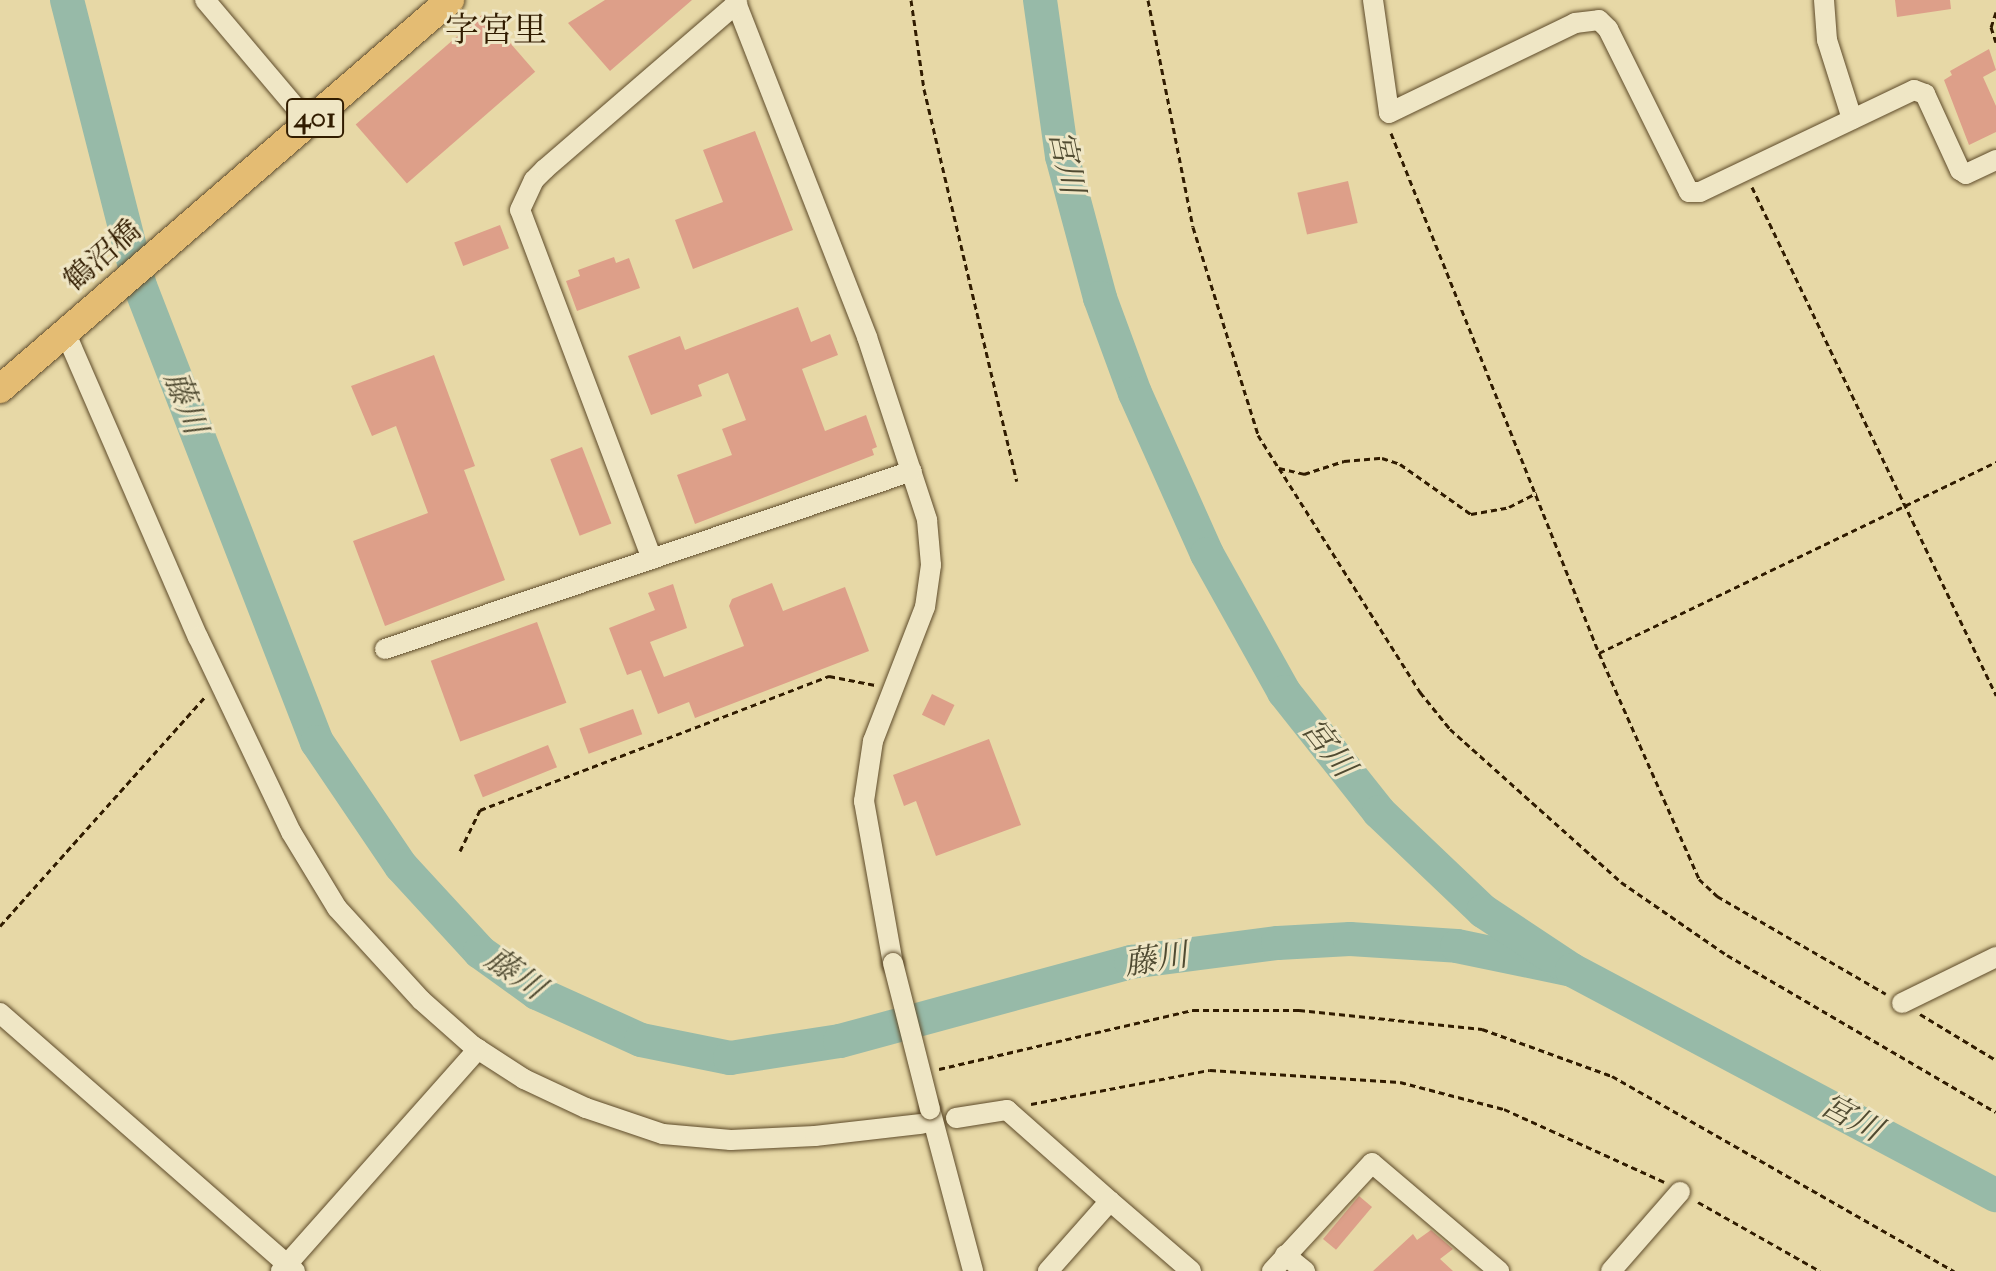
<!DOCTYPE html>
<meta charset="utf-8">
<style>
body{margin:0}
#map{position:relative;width:1996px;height:1271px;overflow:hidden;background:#e7d8a6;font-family:"IM FELL French Canon","Noto Serif JP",serif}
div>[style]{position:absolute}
.river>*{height:34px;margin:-17px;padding:0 17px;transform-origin:17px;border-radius:17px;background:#97baa8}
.building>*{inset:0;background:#dd9f89;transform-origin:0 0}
.path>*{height:3px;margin-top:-1.5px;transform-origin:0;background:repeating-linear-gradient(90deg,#311c00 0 6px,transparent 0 10px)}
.roads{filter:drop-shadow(0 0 2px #5e4b2a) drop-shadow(0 0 2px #5e4b2a)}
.minor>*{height:20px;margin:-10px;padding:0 10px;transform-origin:10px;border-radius:10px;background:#efe6c5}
.highway>*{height:28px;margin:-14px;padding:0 14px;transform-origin:14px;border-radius:14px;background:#e4bc73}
.bridges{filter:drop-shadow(0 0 2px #5e4b2a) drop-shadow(0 0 2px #5e4b2a)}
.minor-bridge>*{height:20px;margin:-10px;padding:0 10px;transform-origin:10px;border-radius:10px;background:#efe6c5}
span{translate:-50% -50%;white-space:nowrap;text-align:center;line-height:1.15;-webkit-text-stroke:6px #efe6c5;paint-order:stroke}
.shield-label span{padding:2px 6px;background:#efe6c5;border:2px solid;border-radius:6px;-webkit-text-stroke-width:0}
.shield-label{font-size:28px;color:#311c00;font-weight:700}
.street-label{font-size:30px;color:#311c00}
.water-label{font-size:32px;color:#504b32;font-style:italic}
.quarter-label{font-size:34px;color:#311c00}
</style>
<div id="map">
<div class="river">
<div style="left:67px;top:0;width:295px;rotate:75.7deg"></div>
<div style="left:140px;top:286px;width:489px;rotate:68.8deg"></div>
<div style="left:317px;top:742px;width:150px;rotate:55.9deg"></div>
<div style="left:401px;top:866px;width:117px;rotate:47.4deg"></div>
<div style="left:480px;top:952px;width:70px;rotate:35.7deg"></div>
<div style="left:537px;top:993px;width:114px;rotate:24.3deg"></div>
<div style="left:641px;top:1040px;width:91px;rotate:11.4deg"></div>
<div style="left:730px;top:1058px;width:111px;rotate:-8.8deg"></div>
<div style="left:840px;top:1041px;width:302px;rotate:-15.2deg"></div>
<div style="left:1131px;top:962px;width:148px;rotate:-7.4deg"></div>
<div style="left:1278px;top:943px;width:72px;rotate:-3.2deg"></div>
<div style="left:1350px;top:939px;width:107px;rotate:3.7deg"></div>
<div style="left:1457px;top:946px;width:117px;rotate:11.8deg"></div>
<div style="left:1040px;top:0;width:158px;rotate:82deg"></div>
<div style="left:1062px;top:156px;width:147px;rotate:75deg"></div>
<div style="left:1100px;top:298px;width:101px;rotate:69.8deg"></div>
<div style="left:1135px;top:393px;width:176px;rotate:65.9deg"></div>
<div style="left:1207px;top:554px;width:158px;rotate:60.8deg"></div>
<div style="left:1284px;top:692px;width:153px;rotate:51.6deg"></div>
<div style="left:1379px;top:812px;width:144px;rotate:43.6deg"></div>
<div style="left:1483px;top:911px;width:107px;rotate:33.5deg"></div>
<div style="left:1572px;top:970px;width:480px;rotate:28deg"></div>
</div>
<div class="building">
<div style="clip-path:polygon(605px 0,692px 0,610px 71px,568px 23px)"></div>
<div style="clip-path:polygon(1895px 0,1950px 0,1951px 9px,1897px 17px)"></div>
<div style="left:484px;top:13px;width:78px;height:170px;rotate:49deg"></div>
<div style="clip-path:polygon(1989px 49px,1996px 70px,1983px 77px,1996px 106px,1996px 132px,1969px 145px,1944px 80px,1952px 75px,1950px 71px)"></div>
<div style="clip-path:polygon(755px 131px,793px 230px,693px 269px,675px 220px,723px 202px,703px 150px)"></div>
<div style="left:1348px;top:181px;width:43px;height:52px;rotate:77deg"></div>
<div style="left:500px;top:225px;width:25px;height:49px;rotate:69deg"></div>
<div style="clip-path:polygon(614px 257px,616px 263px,629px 258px,640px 288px,577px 311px,566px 281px,580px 276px,578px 270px)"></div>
<div style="clip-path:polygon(798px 307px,811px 342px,830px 334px,838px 355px,802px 369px,825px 431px,866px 415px,877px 447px,872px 449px,874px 455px,695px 524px,677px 475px,732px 455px,722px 429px,746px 420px,728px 373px,698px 385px,702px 396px,651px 415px,628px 356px,680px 336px,685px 350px)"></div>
<div style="clip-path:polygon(434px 355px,475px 466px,464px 470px,505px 580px,385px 626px,353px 541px,428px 513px,396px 426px,372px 436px,351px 386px)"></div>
<div style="left:582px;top:447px;width:82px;height:34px;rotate:69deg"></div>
<div style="clip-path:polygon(772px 583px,783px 611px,845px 587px,869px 651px,695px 718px,689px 702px,658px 714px,641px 670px,627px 675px,609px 628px,655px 610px,648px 593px,673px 584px,687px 628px,650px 642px,664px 677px,744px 646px,729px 606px,732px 599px)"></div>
<div style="left:537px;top:622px;width:86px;height:113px;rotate:70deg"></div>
<div style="left:932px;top:694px;width:25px;height:23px;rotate:26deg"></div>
<div style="left:633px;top:709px;width:27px;height:57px;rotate:70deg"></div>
<div style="clip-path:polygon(989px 739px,1021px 825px,936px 856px,916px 801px,904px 806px,893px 775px)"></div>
<div style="left:548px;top:745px;width:24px;height:80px;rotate:68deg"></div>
<div style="left:1359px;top:1196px;width:17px;height:56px;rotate:40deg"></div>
<div style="clip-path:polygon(1431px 1230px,1453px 1249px,1440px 1259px,1453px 1271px,1373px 1271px,1413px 1234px,1417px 1240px)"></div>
</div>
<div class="path">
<div style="left:911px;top:0;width:90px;rotate:81.7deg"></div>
<div style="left:924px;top:89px;width:403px;rotate:76.7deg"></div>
<div style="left:1148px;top:0;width:231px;rotate:78.8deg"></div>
<div style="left:1193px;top:227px;width:218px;rotate:72.6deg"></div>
<div style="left:1258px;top:435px;width:39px;rotate:58deg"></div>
<div style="left:1279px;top:468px;width:26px;rotate:13deg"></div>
<div style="left:1304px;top:474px;width:42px;rotate:-18deg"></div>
<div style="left:1344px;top:461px;width:38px;rotate:-5deg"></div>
<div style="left:1382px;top:458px;width:19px;rotate:18deg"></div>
<div style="left:1400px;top:464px;width:87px;rotate:35.2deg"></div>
<div style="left:1471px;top:514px;width:39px;rotate:-10deg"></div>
<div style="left:1509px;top:507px;width:31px;rotate:-27deg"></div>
<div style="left:1996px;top:12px;width:16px;rotate:108deg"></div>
<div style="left:1991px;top:27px;width:16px;rotate:72deg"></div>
<div style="left:1391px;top:133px;width:560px;rotate:68.2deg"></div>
<div style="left:1599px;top:653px;width:247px;rotate:66.1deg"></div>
<div style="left:1699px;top:879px;width:25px;rotate:43deg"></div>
<div style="left:1717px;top:896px;width:195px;rotate:30.1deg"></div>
<div style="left:1752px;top:187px;width:564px;rotate:64.34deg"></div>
<div style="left:1279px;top:468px;width:265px;rotate:57.8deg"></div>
<div style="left:1420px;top:692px;width:48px;rotate:51deg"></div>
<div style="left:1450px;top:729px;width:229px;rotate:41.8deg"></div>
<div style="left:1621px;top:882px;width:129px;rotate:34.6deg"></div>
<div style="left:1727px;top:955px;width:311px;rotate:30.3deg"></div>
<div style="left:1599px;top:653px;width:441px;rotate:-25.7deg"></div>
<div style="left:460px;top:851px;width:46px;rotate:-64deg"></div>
<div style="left:480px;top:810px;width:374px;rotate:-21deg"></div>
<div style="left:829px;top:676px;width:47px;rotate:11.1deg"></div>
<div style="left:0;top:926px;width:309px;rotate:-48.2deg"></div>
<div style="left:1920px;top:1014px;width:89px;rotate:31.2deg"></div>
<div style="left:939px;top:1069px;width:261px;rotate:-13.1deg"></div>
<div style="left:1193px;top:1010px;width:106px"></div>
<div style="left:1299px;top:1010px;width:184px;rotate:5.9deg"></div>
<div style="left:1482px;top:1029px;width:138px;rotate:19.9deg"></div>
<div style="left:1612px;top:1076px;width:394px;rotate:29.7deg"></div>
<div style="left:1031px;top:1104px;width:182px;rotate:-10.8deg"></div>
<div style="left:1210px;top:1070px;width:190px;rotate:3.6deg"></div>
<div style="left:1400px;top:1082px;width:107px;rotate:14.6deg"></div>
<div style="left:1504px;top:1109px;width:176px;rotate:24.5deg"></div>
<div style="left:1698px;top:1202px;width:140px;rotate:29.5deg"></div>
</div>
<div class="roads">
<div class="minor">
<div style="left:205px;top:0;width:161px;rotate:49.8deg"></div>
<div style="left:735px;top:0;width:362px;rotate:68.6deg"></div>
<div style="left:867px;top:337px;width:193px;rotate:71.8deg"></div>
<div style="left:927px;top:520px;width:45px;rotate:84.9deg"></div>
<div style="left:931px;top:565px;width:42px;rotate:98.1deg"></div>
<div style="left:925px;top:607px;width:144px;rotate:111.2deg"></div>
<div style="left:873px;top:741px;width:61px;rotate:98.5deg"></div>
<div style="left:864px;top:801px;width:165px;rotate:79.9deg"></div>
<div style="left:1373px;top:0;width:114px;rotate:81.9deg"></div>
<div style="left:1389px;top:113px;width:207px;rotate:-25.8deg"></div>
<div style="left:1575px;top:23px;width:24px;rotate:-7deg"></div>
<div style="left:1599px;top:20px;width:13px;rotate:45deg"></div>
<div style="left:1608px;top:29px;width:182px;rotate:63.6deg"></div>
<div style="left:1689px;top:192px;width:11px"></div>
<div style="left:1700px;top:192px;width:237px;rotate:-25.5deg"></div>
<div style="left:1914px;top:90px;width:12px;rotate:20deg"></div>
<div style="left:1925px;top:94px;width:84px;rotate:65.3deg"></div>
<div style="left:1960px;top:170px;width:7px;rotate:34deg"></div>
<div style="left:1966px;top:174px;width:33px;rotate:-25deg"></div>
<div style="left:1824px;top:0;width:40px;rotate:85.7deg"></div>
<div style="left:1827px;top:40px;width:83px;rotate:72.4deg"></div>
<div style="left:66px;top:334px;width:331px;rotate:66.5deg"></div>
<div style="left:198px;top:637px;width:216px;rotate:64.5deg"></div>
<div style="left:291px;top:832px;width:89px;rotate:58.8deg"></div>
<div style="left:337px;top:908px;width:125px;rotate:47.6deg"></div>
<div style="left:421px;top:1000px;width:69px;rotate:41.5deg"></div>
<div style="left:473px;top:1046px;width:61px;rotate:32.9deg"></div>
<div style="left:524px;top:1079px;width:68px;rotate:25.1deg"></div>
<div style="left:586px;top:1108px;width:81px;rotate:18.7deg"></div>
<div style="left:663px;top:1134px;width:68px;rotate:5deg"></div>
<div style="left:731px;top:1140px;width:84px;rotate:-2.7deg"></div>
<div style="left:815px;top:1136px;width:107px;rotate:-6.5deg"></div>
<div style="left:652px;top:559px;width:373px;rotate:-110.7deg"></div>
<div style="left:520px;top:210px;width:33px;rotate:-65deg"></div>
<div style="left:534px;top:180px;width:16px;rotate:-45deg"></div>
<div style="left:545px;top:169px;width:254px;rotate:-40.8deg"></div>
<div style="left:385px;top:649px;width:556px;rotate:-18.66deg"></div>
<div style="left:1902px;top:1003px;width:105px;rotate:-26.1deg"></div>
<div style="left:0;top:1013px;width:392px;rotate:41.2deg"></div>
<div style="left:930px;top:1109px;width:168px;rotate:75.1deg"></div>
<div style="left:956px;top:1118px;width:52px;rotate:-8.9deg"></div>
<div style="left:1007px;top:1110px;width:137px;rotate:41.5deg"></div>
<div style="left:1110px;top:1201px;width:94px;rotate:131.5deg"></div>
<div style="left:1110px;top:1201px;width:107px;rotate:40.8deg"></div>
<div style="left:1285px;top:1255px;width:26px;rotate:39deg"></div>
<div style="left:281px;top:1271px;width:297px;rotate:-48.4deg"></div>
<div style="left:1272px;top:1271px;width:147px;rotate:-47.2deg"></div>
<div style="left:1372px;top:1163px;width:167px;rotate:40.4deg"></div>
<div style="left:1611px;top:1271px;width:105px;rotate:-48.9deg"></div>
</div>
<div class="highway">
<div style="left:0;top:389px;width:595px;rotate:-40.84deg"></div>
</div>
</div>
<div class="bridges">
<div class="minor-bridge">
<div style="left:893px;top:963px;width:151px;rotate:75.8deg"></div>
</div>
</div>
<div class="shield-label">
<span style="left:315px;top:118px">401</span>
</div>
<div class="street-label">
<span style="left:103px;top:256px;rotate:-41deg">鶴沼橋</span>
</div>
<div class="water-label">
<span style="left:1066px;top:162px;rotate:78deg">宮川</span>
<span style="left:185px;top:403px;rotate:69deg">藤川</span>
<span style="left:1328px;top:748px;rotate:52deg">宮川</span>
<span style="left:1156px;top:960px;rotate:-9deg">藤川</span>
<span style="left:515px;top:974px;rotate:35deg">藤川</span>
<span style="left:1851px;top:1118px;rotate:28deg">宮川</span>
</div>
<div class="quarter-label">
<span style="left:496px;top:31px">字宮里</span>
</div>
</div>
